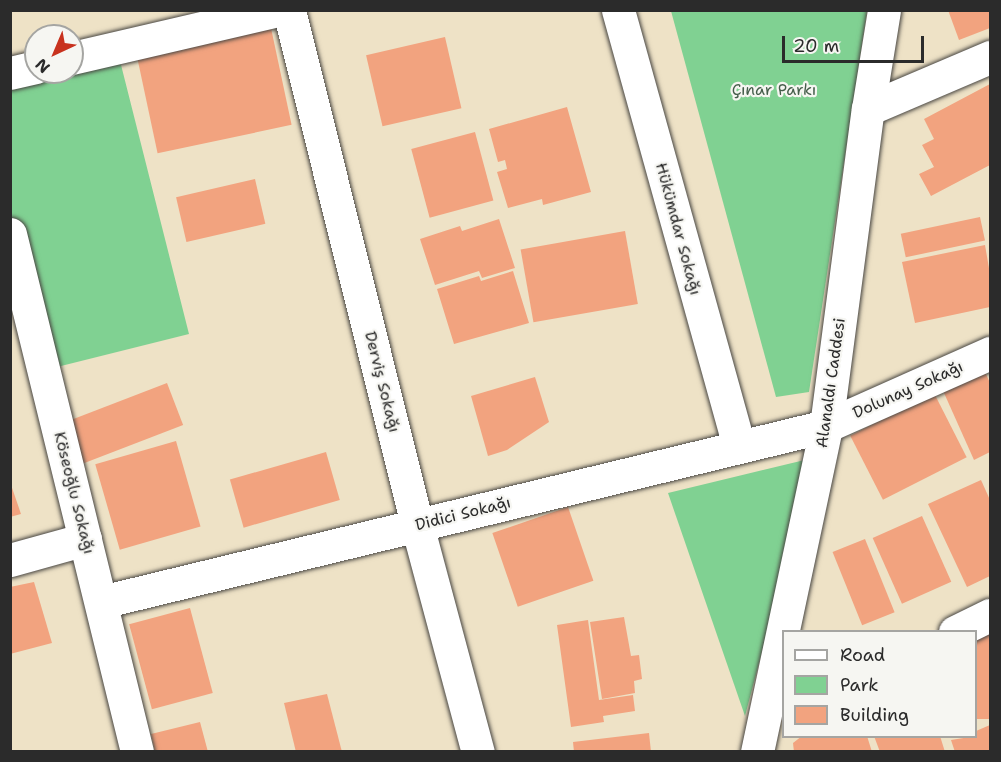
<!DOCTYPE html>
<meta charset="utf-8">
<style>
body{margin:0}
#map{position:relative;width:1001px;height:762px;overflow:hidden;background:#eee2c6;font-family:"Shantell Sans",sans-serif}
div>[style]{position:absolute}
.green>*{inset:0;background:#80d192}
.building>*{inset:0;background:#f2a37f;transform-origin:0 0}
.roads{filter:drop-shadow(0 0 2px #484642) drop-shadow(0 0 2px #484642)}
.minor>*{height:33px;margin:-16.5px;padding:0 16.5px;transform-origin:16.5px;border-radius:16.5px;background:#fff}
.tertiary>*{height:33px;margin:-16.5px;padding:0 16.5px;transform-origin:16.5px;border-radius:16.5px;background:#fff}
span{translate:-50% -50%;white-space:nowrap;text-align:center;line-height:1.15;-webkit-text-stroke:4.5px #f6f6f2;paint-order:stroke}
.park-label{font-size:16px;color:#445d4a}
.street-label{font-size:16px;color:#2b2b2b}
.frame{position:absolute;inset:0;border:12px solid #2b2b2b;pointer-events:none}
.legend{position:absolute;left:782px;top:630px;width:195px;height:108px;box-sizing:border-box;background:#f6f6f2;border:2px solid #a5a5a2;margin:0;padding:8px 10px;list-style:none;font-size:18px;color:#2b2b2b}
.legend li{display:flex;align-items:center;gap:12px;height:30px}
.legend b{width:30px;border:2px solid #a5a5a2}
.north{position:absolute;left:24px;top:24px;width:60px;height:60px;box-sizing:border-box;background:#f6f6f2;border:2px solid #a5a5a2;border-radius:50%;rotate:224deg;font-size:16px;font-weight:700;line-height:24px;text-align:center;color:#2b2b2b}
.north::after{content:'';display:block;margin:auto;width:21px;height:27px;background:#c8321e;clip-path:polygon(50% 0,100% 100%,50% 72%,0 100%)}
.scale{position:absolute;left:782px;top:36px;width:142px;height:27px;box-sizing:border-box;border:3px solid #2b2b2b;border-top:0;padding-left:8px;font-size:18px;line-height:21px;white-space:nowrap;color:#2b2b2b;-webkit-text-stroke:4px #f6f6f2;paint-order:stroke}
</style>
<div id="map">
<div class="green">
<div style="clip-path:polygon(671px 11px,867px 11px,809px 392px,776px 397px)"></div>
<div style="clip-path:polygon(116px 45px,189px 334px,45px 370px,11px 231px,10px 72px,72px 72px)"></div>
<div style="clip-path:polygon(813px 458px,745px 716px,668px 493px)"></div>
</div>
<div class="building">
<div style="clip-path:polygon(948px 10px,990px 10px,990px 28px,959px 40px)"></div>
<div style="left:271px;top:28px;width:99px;height:137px;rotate:78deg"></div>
<div style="left:445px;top:37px;width:73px;height:81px;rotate:77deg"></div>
<div style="clip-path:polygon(990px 84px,990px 165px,931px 196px,919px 174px,934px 167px,922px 145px,934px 139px,924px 119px)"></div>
<div style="clip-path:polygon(567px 107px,591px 192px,543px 205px,542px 199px,508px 208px,497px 172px,507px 169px,505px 160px,498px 162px,489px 129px)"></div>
<div style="left:475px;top:132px;width:71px;height:66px;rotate:75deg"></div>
<div style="left:255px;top:179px;width:46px;height:81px;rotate:77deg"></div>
<div style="left:980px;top:217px;width:24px;height:81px;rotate:78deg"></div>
<div style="clip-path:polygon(499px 219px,515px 268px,482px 278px,479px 271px,435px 285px,420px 239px,460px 226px,462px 231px)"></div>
<div style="left:625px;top:231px;width:74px;height:106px;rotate:80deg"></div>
<div style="clip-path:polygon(985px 245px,990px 274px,990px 307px,915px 323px,902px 262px)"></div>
<div style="clip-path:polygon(513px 271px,529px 323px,454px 344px,437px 289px,479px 276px,481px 281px)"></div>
<div style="clip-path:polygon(982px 365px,990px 383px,990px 452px,974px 460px,940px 384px)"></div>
<div style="clip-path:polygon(535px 377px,549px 422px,507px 450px,488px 456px,471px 396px)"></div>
<div style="left:167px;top:383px;width:45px;height:112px;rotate:69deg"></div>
<div style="left:934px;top:393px;width:72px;height:94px;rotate:63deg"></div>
<div style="left:176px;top:441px;width:89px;height:84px;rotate:74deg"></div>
<div style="left:326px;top:452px;width:50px;height:100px;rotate:74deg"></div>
<div style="clip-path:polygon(981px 480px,990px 500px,990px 576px,967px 587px,928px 504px)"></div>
<div style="clip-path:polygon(10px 482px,21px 514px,10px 517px)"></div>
<div style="left:568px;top:507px;width:78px;height:80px;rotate:71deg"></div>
<div style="left:922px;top:516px;width:72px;height:54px;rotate:66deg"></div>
<div style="left:865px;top:539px;width:79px;height:35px;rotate:68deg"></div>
<div style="clip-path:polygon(34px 582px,52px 643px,10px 654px,10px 587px)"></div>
<div style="left:190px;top:608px;width:88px;height:63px;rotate:75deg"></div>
<div style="clip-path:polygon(624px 617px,631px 656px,639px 655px,642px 679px,634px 681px,635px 693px,602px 699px,590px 622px)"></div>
<div style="clip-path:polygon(588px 620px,599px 700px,633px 695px,635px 711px,603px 716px,604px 722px,571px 727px,557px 625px)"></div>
<div style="left:990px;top:629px;width:90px;height:15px;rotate:90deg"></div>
<div style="clip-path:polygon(327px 694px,342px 752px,296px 752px,284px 703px)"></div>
<div style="clip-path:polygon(200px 722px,208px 752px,155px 752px,151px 734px)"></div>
<div style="clip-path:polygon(990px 725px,990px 752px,955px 752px,951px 740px,976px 736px,976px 731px)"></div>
<div style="clip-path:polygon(649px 733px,651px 752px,574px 752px,573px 742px)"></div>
<div style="clip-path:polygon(802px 736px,867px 736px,872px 752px,794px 752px,793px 743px)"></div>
<div style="clip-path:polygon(874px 736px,940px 736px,945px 752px,880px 752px)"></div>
</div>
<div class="roads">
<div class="minor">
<div style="left:289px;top:10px;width:531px;rotate:76.04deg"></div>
<div style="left:417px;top:525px;width:235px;rotate:75deg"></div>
<div style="left:618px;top:10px;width:453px;rotate:74.5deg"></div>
<div style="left:72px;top:58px;width:212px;rotate:-13.1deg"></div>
<div style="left:10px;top:73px;width:27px;rotate:-13deg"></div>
<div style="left:868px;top:109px;width:133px;rotate:-23.1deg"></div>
<div style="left:10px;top:234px;width:533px;rotate:76.22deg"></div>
<div style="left:10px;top:560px;width:78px;rotate:-15.6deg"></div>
<div style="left:101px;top:602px;width:746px;rotate:-13.65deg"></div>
<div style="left:826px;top:426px;width:180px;rotate:-24deg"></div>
<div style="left:955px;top:632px;width:39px;rotate:-26deg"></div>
</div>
<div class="tertiary">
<div style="left:757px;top:752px;width:333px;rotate:-78deg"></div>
<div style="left:826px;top:426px;width:320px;rotate:-82.5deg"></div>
<div style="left:868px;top:109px;width:100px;rotate:-80.8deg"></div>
</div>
</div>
<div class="park-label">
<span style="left:774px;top:90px">Çınar Parkı</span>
</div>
<div class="street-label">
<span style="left:678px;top:229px;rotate:75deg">Hükümdar Sokağı</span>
<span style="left:382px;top:382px;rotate:76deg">Derviş Sokağı</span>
<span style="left:831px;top:383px;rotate:-82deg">Alanaldı Caddesi</span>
<span style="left:908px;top:390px;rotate:-24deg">Dolunay Sokağı</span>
<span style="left:74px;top:493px;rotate:76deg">Köseoğlu Sokağı</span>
<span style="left:463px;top:514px;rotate:-14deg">Didici Sokağı</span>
</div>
<div class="frame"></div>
<ul class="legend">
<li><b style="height:8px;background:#fff"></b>Road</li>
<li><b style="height:16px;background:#80d192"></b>Park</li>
<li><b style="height:16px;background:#f2a37f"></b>Building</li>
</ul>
<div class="north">N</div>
<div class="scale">20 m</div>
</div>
